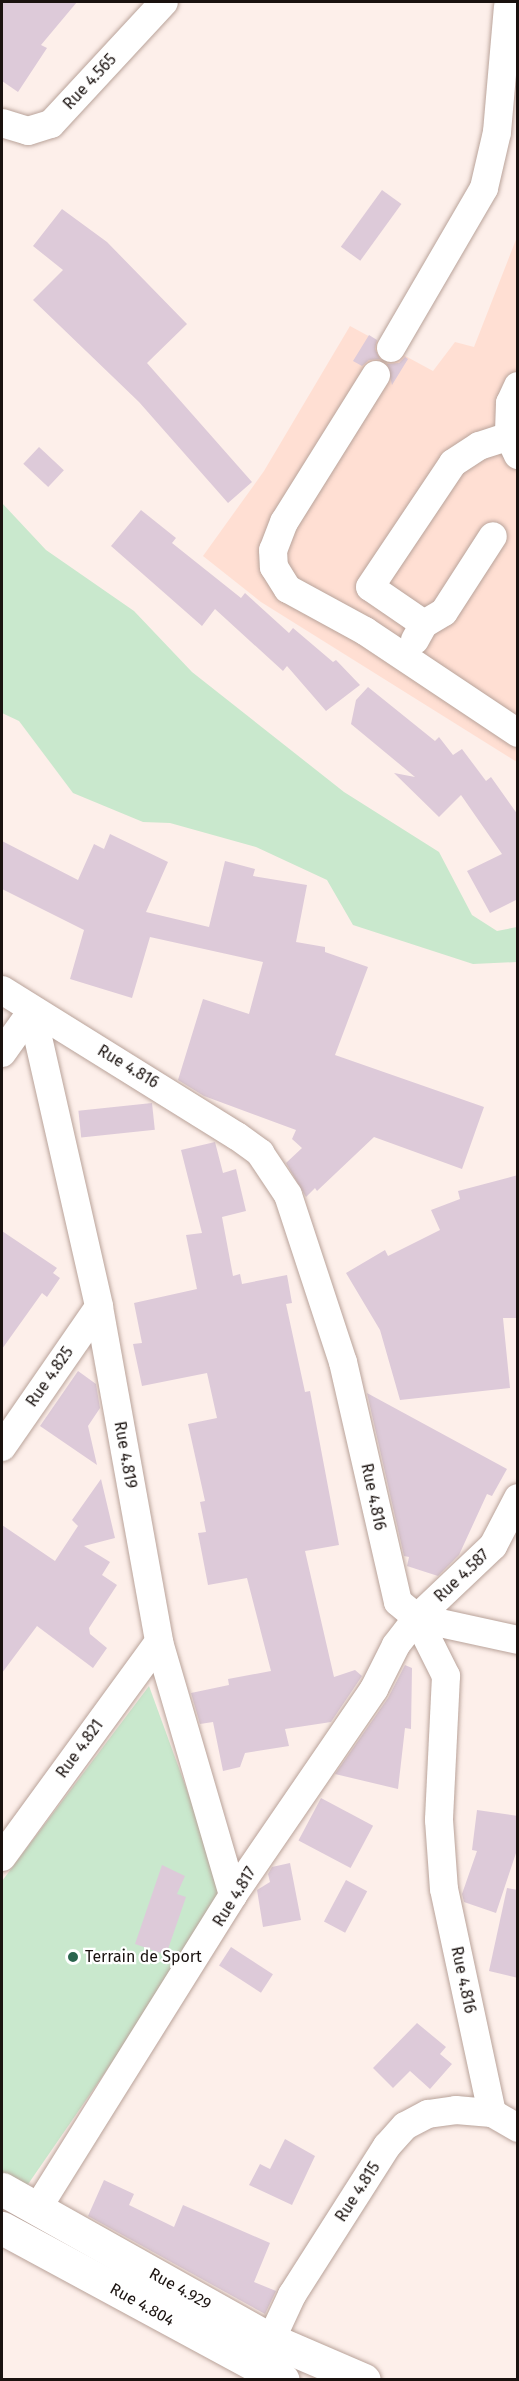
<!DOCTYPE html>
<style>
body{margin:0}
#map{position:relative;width:519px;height:2381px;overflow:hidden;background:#fdefea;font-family:"Fira Sans",sans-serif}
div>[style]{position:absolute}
.built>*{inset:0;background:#ffdfd3}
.green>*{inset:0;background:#c9e8cd}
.building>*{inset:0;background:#ddcad9;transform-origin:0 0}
.roads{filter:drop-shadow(0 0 2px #b9a39a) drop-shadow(0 0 2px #b9a39a)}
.minor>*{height:28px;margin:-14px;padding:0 14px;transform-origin:14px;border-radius:14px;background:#fff}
.major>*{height:33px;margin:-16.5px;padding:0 16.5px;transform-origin:16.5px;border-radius:16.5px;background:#fff}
.dots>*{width:16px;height:16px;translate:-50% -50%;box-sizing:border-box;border:3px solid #fff;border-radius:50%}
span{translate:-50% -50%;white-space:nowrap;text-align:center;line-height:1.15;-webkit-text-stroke:4.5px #fff;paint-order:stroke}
.street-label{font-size:16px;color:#1a120f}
.poi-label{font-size:16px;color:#1a120f}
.left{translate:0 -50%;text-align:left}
.frame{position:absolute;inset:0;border:3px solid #1a120f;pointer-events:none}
</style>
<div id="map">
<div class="built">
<div style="clip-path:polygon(517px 237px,517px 762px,261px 602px,203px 556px,264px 471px,350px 326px,433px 371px,455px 342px,474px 347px)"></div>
</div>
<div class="green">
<div style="clip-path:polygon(2px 503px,46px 550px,134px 611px,192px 672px,344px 792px,439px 852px,472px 915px,497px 931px,517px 927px,517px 962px,473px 964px,353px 925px,327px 880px,256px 847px,170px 823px,143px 822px,73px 793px,19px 721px,2px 713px)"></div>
<div style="clip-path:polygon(149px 1686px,226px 1897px,22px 2193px,2px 2179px,2px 1881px)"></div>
</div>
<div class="building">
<div style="clip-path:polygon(2px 2px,77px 2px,41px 45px,47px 48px,18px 92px,2px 81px)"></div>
<div style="left:382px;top:190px;width:24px;height:70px;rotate:36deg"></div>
<div style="clip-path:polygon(62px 209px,107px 242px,187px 324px,147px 363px,252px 482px,228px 503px,139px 402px,33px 300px,63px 270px,33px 246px)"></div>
<div style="clip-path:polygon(369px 335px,377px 340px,375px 349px,380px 359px,369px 360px,362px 366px,353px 361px)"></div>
<div style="clip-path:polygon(405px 357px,408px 359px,392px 385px,387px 364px,399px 363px)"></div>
<div style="left:39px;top:447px;width:34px;height:23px;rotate:43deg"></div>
<div style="clip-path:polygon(141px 510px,176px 538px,172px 543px,241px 598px,245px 593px,289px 633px,293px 628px,333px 662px,336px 660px,360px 685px,326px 711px,287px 666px,283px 671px,215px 609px,202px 626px,111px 546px)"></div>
<div style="clip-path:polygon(368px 687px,435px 741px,439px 737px,453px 755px,462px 749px,486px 781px,491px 777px,518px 815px,518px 899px,490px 913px,467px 871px,502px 854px,461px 795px,439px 817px,394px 773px,415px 777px,351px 724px,356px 700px)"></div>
<div style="clip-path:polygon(110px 834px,168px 862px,146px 912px,209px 927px,225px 861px,255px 869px,253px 876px,307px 885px,296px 942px,325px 947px,325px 952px,368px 967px,335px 1055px,484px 1107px,462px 1169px,374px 1137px,317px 1191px,315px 1188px,306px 1197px,286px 1163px,302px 1148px,292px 1139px,296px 1130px,204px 1096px,178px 1080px,203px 999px,249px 1014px,263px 962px,150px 937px,132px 998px,70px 979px,84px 930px,2px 889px,2px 841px,78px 880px,94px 844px,104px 849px)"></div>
<div style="left:152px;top:1103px;width:27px;height:74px;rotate:84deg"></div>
<div style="clip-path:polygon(215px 1142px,223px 1173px,236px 1169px,246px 1211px,222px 1217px,233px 1276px,240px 1274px,242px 1284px,287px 1275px,292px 1303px,286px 1304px,305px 1392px,310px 1391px,339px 1545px,305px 1551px,334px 1677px,355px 1670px,362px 1676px,331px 1722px,285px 1729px,289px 1746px,245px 1753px,240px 1767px,223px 1771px,213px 1722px,200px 1724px,191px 1693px,229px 1685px,228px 1679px,271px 1671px,247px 1578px,208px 1585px,198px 1533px,206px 1532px,200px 1502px,205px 1501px,188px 1424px,217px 1418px,207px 1373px,142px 1386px,133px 1344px,142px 1343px,134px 1303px,197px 1289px,186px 1235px,202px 1233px,181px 1150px)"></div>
<div style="clip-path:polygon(518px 1175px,518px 1318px,503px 1318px,510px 1388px,400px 1400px,380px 1330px,346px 1273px,385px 1250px,388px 1256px,440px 1230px,431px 1210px,460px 1199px,458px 1191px)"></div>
<div style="clip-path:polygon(2px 1231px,57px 1268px,53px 1273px,60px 1278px,47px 1297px,42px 1293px,2px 1349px)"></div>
<div style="clip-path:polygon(78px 1371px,96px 1384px,100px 1408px,88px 1426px,97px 1465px,40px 1426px)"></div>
<div style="clip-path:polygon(367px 1393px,507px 1469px,492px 1496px,487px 1494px,459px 1555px,438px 1576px,407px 1566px,409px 1557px,404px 1556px)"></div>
<div style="clip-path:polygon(101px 1479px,115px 1538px,84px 1546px,110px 1562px,102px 1575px,117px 1585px,89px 1628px,90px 1634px,107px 1648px,93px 1668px,37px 1626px,2px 1673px,2px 1525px,55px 1561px,78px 1526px,72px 1520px)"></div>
<div style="clip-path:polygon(405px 1665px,412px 1668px,411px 1729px,405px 1728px,398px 1789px,335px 1774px,388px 1698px)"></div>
<div style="left:321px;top:1798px;width:59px;height:48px;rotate:28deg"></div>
<div style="clip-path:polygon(477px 1810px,518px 1816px,518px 1847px,496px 1913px,464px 1902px,462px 1894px,477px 1851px,472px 1850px)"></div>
<div style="clip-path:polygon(290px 1863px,301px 1920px,263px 1927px,257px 1890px,270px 1882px,268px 1874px,272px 1867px)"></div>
<div style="clip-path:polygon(162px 1865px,185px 1876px,177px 1894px,186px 1897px,166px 1955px,135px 1944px)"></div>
<div style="left:346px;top:1880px;width:24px;height:47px;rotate:28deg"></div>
<div style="clip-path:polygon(507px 1888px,518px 1890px,518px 1978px,489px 1971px)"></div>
<div style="left:231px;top:1947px;width:50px;height:22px;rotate:33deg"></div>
<div style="clip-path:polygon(417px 2023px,446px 2047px,440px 2054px,452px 2064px,430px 2089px,410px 2071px,393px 2088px,373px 2068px)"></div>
<div style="clip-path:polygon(285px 2139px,315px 2156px,292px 2205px,249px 2185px,260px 2164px,270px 2169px)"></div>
<div style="clip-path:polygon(104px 2180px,134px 2194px,129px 2205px,174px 2227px,183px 2205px,270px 2243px,254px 2282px,276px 2291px,265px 2314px,88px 2216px)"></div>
</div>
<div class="roads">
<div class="minor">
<div style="left:2px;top:123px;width:27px;rotate:17deg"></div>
<div style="left:28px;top:131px;width:24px;rotate:-17deg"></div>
<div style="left:51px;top:124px;width:166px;rotate:-47.2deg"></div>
<div style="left:391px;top:348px;width:185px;rotate:-59.8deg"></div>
<div style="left:484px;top:188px;width:57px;rotate:-76.9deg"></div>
<div style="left:497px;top:132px;width:125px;rotate:-85deg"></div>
<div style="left:376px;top:375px;width:173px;rotate:122deg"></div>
<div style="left:284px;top:522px;width:30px;rotate:111deg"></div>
<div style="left:273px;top:550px;width:17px;rotate:87deg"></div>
<div style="left:274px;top:567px;width:26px;rotate:58deg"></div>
<div style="left:288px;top:589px;width:88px;rotate:28.6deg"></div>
<div style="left:365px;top:631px;width:184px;rotate:33.7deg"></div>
<div style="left:518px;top:386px;width:19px;rotate:115deg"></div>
<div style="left:510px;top:403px;width:33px;rotate:92deg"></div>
<div style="left:509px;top:436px;width:21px;rotate:65deg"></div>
<div style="left:424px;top:624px;width:65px;rotate:-145.6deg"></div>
<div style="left:370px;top:587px;width:149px;rotate:-56.2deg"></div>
<div style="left:453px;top:463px;width:31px;rotate:-33deg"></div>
<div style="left:479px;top:446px;width:32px;rotate:-18deg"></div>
<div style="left:415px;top:640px;width:18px;rotate:-61deg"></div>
<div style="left:424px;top:624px;width:23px;rotate:-31deg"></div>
<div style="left:444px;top:612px;width:90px;rotate:-57.2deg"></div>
<div style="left:2px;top:990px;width:277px;rotate:31.9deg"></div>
<div style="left:237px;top:1136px;width:29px;rotate:36deg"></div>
<div style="left:260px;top:1153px;width:50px;rotate:56.3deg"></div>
<div style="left:288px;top:1195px;width:176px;rotate:71.8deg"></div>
<div style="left:343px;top:1362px;width:246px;rotate:77.1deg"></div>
<div style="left:398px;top:1602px;width:25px;rotate:40deg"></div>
<div style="left:417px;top:1618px;width:65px;rotate:63.4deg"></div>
<div style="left:446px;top:1676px;width:144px;rotate:92.8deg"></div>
<div style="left:439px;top:1820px;width:69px;rotate:85.9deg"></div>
<div style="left:444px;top:1889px;width:229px;rotate:77.9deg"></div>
<div style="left:492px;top:2113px;width:30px;rotate:30deg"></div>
<div style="left:32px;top:1011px;width:303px;rotate:77.2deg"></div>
<div style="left:99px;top:1307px;width:340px;rotate:79.8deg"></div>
<div style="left:159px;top:1642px;width:264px;rotate:73.7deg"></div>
<div style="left:2px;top:1053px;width:52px;rotate:-54.5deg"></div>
<div style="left:2px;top:1447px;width:170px;rotate:-55.3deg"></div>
<div style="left:417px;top:1618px;width:103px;rotate:12.3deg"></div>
<div style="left:2px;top:1857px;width:266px;rotate:-53.9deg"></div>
<div style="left:37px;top:2209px;width:370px;rotate:-58deg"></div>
<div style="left:233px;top:1895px;width:250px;rotate:-55.6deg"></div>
<div style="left:374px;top:1689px;width:49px;rotate:-63.4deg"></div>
<div style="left:396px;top:1645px;width:34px;rotate:-52deg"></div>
<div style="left:417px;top:1618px;width:105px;rotate:-43.5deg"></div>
<div style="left:493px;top:1546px;width:54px;rotate:-62.5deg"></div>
<div style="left:271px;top:2340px;width:50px;rotate:-65deg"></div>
<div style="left:292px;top:2295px;width:177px;rotate:-57.5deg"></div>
<div style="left:387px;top:2146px;width:27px;rotate:-48deg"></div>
<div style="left:405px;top:2126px;width:26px;rotate:-28deg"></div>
<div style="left:428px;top:2114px;width:28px;rotate:-8deg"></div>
<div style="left:456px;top:2110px;width:36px;rotate:5deg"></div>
</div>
<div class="major">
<div style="left:2px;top:2189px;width:308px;rotate:29.3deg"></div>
<div style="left:271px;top:2340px;width:101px;rotate:23.3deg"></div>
<div style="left:2px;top:2228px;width:319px;rotate:28.4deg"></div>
</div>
</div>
<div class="dots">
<div style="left:73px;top:1957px;background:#29644d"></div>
</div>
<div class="street-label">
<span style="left:90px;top:82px;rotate:-47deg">Rue 4.565</span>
<span style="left:128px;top:1067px;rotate:31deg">Rue 4.816</span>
<span style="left:50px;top:1377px;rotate:-55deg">Rue 4.825</span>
<span style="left:125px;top:1455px;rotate:80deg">Rue 4.819</span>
<span style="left:373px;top:1497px;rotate:78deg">Rue 4.816</span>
<span style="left:462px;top:1576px;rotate:-43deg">Rue 4.587</span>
<span style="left:80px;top:1749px;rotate:-54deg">Rue 4.821</span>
<span style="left:235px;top:1897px;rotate:-58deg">Rue 4.817</span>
<span style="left:463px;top:1980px;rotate:78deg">Rue 4.816</span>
<span style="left:358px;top:2192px;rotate:-57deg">Rue 4.815</span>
<span style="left:180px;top:2289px;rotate:29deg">Rue 4.929</span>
<span style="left:142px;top:2305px;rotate:29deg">Rue 4.804</span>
</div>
<div class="poi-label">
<span class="left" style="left:85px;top:1957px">Terrain de Sport</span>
</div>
<div class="frame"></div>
</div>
